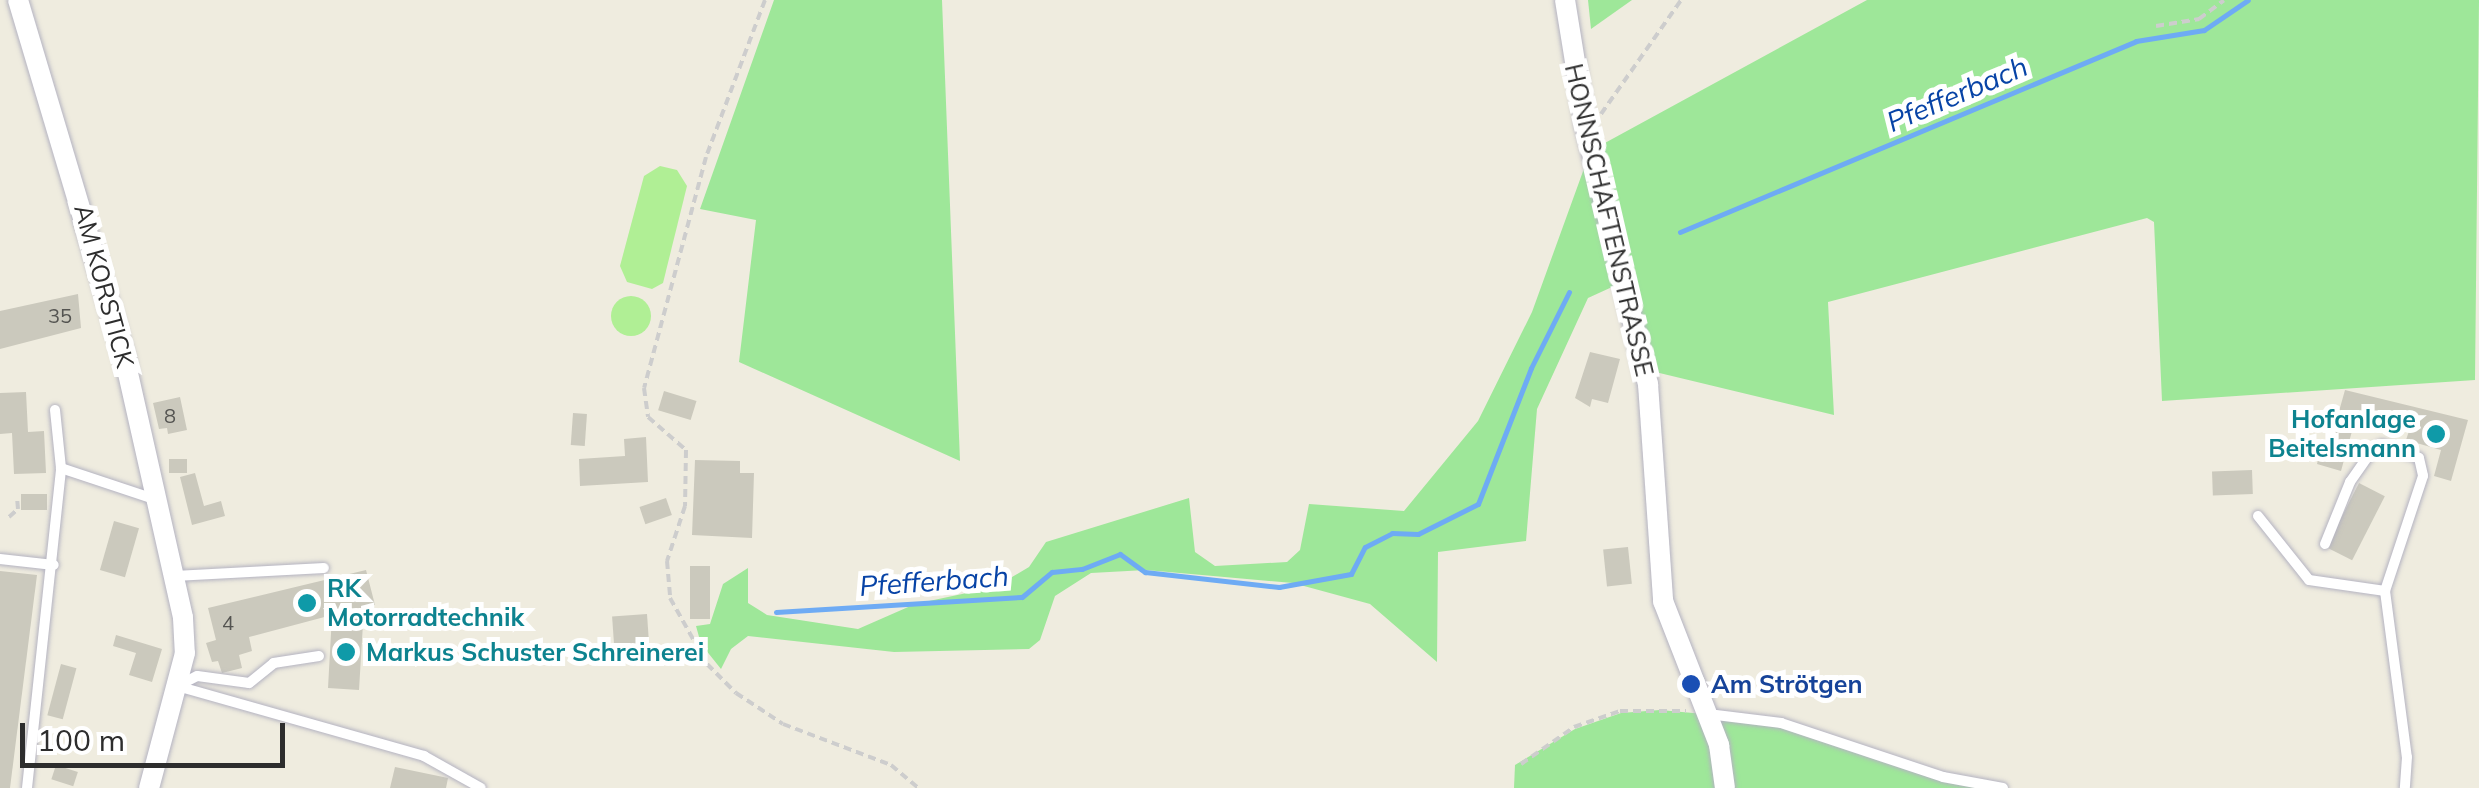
<!DOCTYPE html>
<meta charset="utf-8">
<style>
body{margin:0}
#map{position:relative;width:2479px;height:788px;overflow:hidden;background:#efecdf;font-family:Mulish,sans-serif}
div>[style]{position:absolute}
.green>*{inset:0;background:#9ee799}
.pitch>*{inset:0;background:#b0ef95}
.round{border-radius:50%}
.stream>*{height:5px;margin:-2.5px;padding:0 2.5px;transform-origin:2.5px;border-radius:2.5px;background:#6eabf4}
.building>*{inset:0;background:#cbc9bd;transform-origin:0 0}
.path>*{height:4px;margin-top:-2px;transform-origin:0;background:repeating-linear-gradient(90deg,#cdcdcd 0 8px,transparent 0 13px)}
.roads{filter:drop-shadow(0 0 2px #b4b3c1) drop-shadow(0 0 2px #b4b3c1)}
.service>*{height:10px;margin:-5px;padding:0 5px;transform-origin:5px;border-radius:5px;background:#fff}
.minor>*{height:20px;margin:-10px;padding:0 10px;transform-origin:10px;border-radius:10px;background:#fff}
.dots>*{width:28px;height:28px;translate:-50% -50%;box-sizing:border-box;border:5px solid #fff;border-radius:50%}
span{translate:-50% -50%;white-space:nowrap;text-align:center;line-height:1.15;-webkit-text-stroke:10px #fff;paint-order:stroke}
.number-label{font-size:20px;color:#545451}
.number-label span{-webkit-text-stroke-width:0}
.street-label{font-size:25px;color:#2d2d2d}
.culture-label{font-size:25px;color:#0d838f;font-weight:700}
.right{translate:-100% -50%;text-align:right}
.left{translate:0 -50%;text-align:left}
.transit-label{font-size:25px;color:#164399;font-weight:700}
.water-label{font-size:28px;color:#0743a6;font-style:italic}
.scale{position:absolute;left:20px;top:723px;width:265px;height:45px;box-sizing:border-box;border:5px solid #2d2d2d;border-top:0;padding-left:12px;font-size:30px;line-height:35px;white-space:nowrap;color:#2d2d2d;-webkit-text-stroke:8px #fff;paint-order:stroke}
</style>
<div id="map">
<div class="green">
<div style="clip-path:polygon(774px 0,942px 0,960px 461px,739px 362px,756px 220px,700px 209px)"></div>
<div style="clip-path:polygon(1588px 0,1632px 0,1591px 29px)"></div>
<div style="clip-path:polygon(1867px 0,2479px 0,2475px 380px,2162px 401px,2154px 222px,2147px 218px,1828px 302px,1834px 415px,1647px 370px,1592px 150px)"></div>
<div style="clip-path:polygon(1590px 152px,1623px 282px,1588px 298px,1537px 409px,1526px 541px,1438px 552px,1437px 662px,1370px 604px,1293px 583px,1146px 570px,1091px 573px,1055px 596px,1040px 640px,1029px 649px,894px 652px,748px 636px,731px 649px,721px 669px,701px 644px,696px 626px,710px 624px,723px 584px,748px 568px,748px 603px,767px 615px,858px 629px,915px 604px,995px 587px,1029px 567px,1046px 542px,1189px 498px,1195px 552px,1215px 566px,1287px 562px,1300px 550px,1309px 504px,1404px 511px,1478px 421px,1532px 312px)"></div>
<div style="clip-path:polygon(1660px 710px,1704px 714px,1723px 788px,1514px 788px,1515px 765px,1575px 729px,1621px 713px)"></div>
<div style="clip-path:polygon(1709px 716px,1794px 728px,1979px 788px,1729px 788px)"></div>
</div>
<div class="pitch">
<div style="clip-path:polygon(660px 166px,677px 170px,687px 186px,663px 283px,652px 289px,627px 282px,620px 266px,644px 176px)"></div>
<div class="round" style="left:611px;top:296px;width:40px;height:40px"></div>
</div>
<div class="stream">
<div style="left:1680px;top:232px;width:494px;rotate:-22.7deg"></div>
<div style="left:2136px;top:41px;width:69px;rotate:-9.2deg"></div>
<div style="left:2204px;top:30px;width:53px;rotate:-34.3deg"></div>
<div style="left:776px;top:612px;width:246px;rotate:-3.5deg"></div>
<div style="left:1022px;top:597px;width:39px;rotate:-40deg"></div>
<div style="left:1052px;top:572px;width:30px;rotate:-6deg"></div>
<div style="left:1082px;top:569px;width:41px;rotate:-21.5deg"></div>
<div style="left:1120px;top:554px;width:31px;rotate:36deg"></div>
<div style="left:1145px;top:572px;width:135px;rotate:6.4deg"></div>
<div style="left:1279px;top:587px;width:73px;rotate:-10.2deg"></div>
<div style="left:1351px;top:574px;width:30px;rotate:-63deg"></div>
<div style="left:1365px;top:547px;width:30px;rotate:-27deg"></div>
<div style="left:1392px;top:533px;width:26px;rotate:2deg"></div>
<div style="left:1418px;top:534px;width:67px;rotate:-26.6deg"></div>
<div style="left:1478px;top:504px;width:146px;rotate:-68.7deg"></div>
<div style="left:1531px;top:368px;width:85px;rotate:-63.4deg"></div>
</div>
<div class="building">
<div style="clip-path:polygon(78px 294px,81px 328px,0 349px,0 311px)"></div>
<div style="clip-path:polygon(1590px 352px,1620px 359px,1608px 403px,1592px 399px,1590px 407px,1575px 398px)"></div>
<div style="clip-path:polygon(2345px 390px,2468px 420px,2451px 481px,2434px 476px,2441px 450px,2406px 440px,2410px 428px,2357px 413px,2341px 471px,2317px 464px,2320px 452px,2327px 454px)"></div>
<div style="left:664px;top:391px;width:34px;height:20px;rotate:17deg"></div>
<div style="clip-path:polygon(26px 392px,28px 432px,44px 431px,46px 473px,14px 474px,12px 433px,0 434px,0 393px)"></div>
<div style="clip-path:polygon(180px 397px,187px 430px,168px 434px,167px 428px,159px 429px,153px 403px)"></div>
<div style="left:573px;top:413px;width:14px;height:32px;rotate:4deg"></div>
<div style="clip-path:polygon(646px 437px,648px 482px,580px 486px,579px 459px,625px 456px,624px 439px)"></div>
<div style="left:187px;top:459px;width:14px;height:18px;rotate:90deg"></div>
<div style="clip-path:polygon(695px 460px,740px 461px,740px 473px,754px 473px,752px 538px,692px 535px)"></div>
<div style="left:2252px;top:470px;width:24px;height:40px;rotate:88deg"></div>
<div style="clip-path:polygon(195px 473px,204px 506px,221px 501px,225px 516px,192px 525px,180px 477px)"></div>
<div style="left:2359px;top:483px;width:29px;height:72px;rotate:27deg"></div>
<div style="left:21px;top:494px;width:26px;height:16px"></div>
<div style="left:666px;top:498px;width:18px;height:28px;rotate:71deg"></div>
<div style="left:114px;top:521px;width:26px;height:51px;rotate:16deg"></div>
<div style="left:1628px;top:547px;width:37px;height:25px;rotate:84deg"></div>
<div style="left:690px;top:566px;width:20px;height:53px"></div>
<div style="clip-path:polygon(366px 570px,375px 605px,364px 607px,359px 690px,328px 688px,332px 615px,249px 637px,252px 651px,239px 655px,242px 668px,222px 673px,218px 661px,212px 662px,206px 643px,216px 640px,208px 608px)"></div>
<div style="clip-path:polygon(0 571px,37px 575px,10px 788px,0 788px)"></div>
<div style="left:647px;top:614px;width:32px;height:35px;rotate:86deg"></div>
<div style="clip-path:polygon(116px 635px,162px 649px,152px 682px,129px 675px,136px 653px,113px 646px)"></div>
<div style="left:61px;top:664px;width:16px;height:53px;rotate:15deg"></div>
<div style="left:56px;top:765px;width:23px;height:15px;rotate:18deg"></div>
<div style="clip-path:polygon(395px 767px,448px 778px,446px 788px,390px 788px)"></div>
</div>
<div class="path">
<div style="left:765px;top:0;width:168px;rotate:110.6deg"></div>
<div style="left:706px;top:157px;width:239px;rotate:105deg"></div>
<div style="left:644px;top:388px;width:29px;rotate:82deg"></div>
<div style="left:648px;top:417px;width:50px;rotate:41deg"></div>
<div style="left:686px;top:450px;width:56px;rotate:91deg"></div>
<div style="left:685px;top:506px;width:58px;rotate:108.1deg"></div>
<div style="left:667px;top:561px;width:37px;rotate:85deg"></div>
<div style="left:670px;top:598px;width:76px;rotate:60.7deg"></div>
<div style="left:707px;top:664px;width:41px;rotate:45deg"></div>
<div style="left:736px;top:693px;width:56px;rotate:33.4deg"></div>
<div style="left:783px;top:724px;width:116px;rotate:20.8deg"></div>
<div style="left:891px;top:765px;width:35px;rotate:40deg"></div>
<div style="left:2156px;top:26px;width:44px;rotate:-9.2deg"></div>
<div style="left:2199px;top:19px;width:31px;rotate:-37deg"></div>
<div style="left:1601px;top:114px;width:139px;rotate:-54.9deg"></div>
<div style="left:9px;top:517px;width:12px;rotate:-42deg"></div>
<div style="left:18px;top:509px;width:12px;rotate:-95deg"></div>
<div style="left:1521px;top:764px;width:65px;rotate:-34.9deg"></div>
<div style="left:1574px;top:727px;width:49px;rotate:-19.2deg"></div>
<div style="left:1620px;top:711px;width:66px"></div>
</div>
<div class="roads">
<div class="service">
<div style="left:55px;top:410px;width:58px;rotate:84.1deg"></div>
<div style="left:2258px;top:516px;width:82px;rotate:51.4deg"></div>
<div style="left:2309px;top:580px;width:77px;rotate:8.2deg"></div>
<div style="left:2325px;top:544px;width:67px;rotate:-68deg"></div>
<div style="left:2350px;top:482px;width:38px;rotate:-55deg"></div>
<div style="left:2372px;top:451px;width:12px;rotate:-31deg"></div>
<div style="left:2382px;top:445px;width:39px;rotate:19deg"></div>
<div style="left:2419px;top:458px;width:18px;rotate:77deg"></div>
<div style="left:2423px;top:476px;width:121px;rotate:108.3deg"></div>
<div style="left:2385px;top:591px;width:167px;rotate:82.5deg"></div>
<div style="left:2407px;top:757px;width:31px;rotate:94deg"></div>
<div style="left:0;top:559px;width:54px;rotate:6.3deg"></div>
<div style="left:175px;top:576px;width:149px;rotate:-3.1deg"></div>
<div style="left:319px;top:656px;width:46px;rotate:171.2deg"></div>
<div style="left:274px;top:663px;width:32px;rotate:141deg"></div>
<div style="left:249px;top:683px;width:52px;rotate:-172.3deg"></div>
<div style="left:197px;top:676px;width:22px;rotate:153deg"></div>
<div style="left:177px;top:686px;width:257px;rotate:15.8deg"></div>
<div style="left:424px;top:756px;width:65px;rotate:29.3deg"></div>
<div style="left:1708px;top:714px;width:74px;rotate:7deg"></div>
<div style="left:1781px;top:723px;width:171px;rotate:18.4deg"></div>
<div style="left:1943px;top:777px;width:61px;rotate:10.4deg"></div>
<div style="left:27px;top:788px;width:322px;rotate:-83.9deg"></div>
<div style="left:61px;top:468px;width:101px;rotate:18.4deg"></div>
</div>
<div class="minor">
<div style="left:18px;top:0;width:376px;rotate:73.4deg"></div>
<div style="left:125px;top:360px;width:264px;rotate:77.3deg"></div>
<div style="left:183px;top:618px;width:35px;rotate:87deg"></div>
<div style="left:185px;top:653px;width:140px;rotate:104.9deg"></div>
<div style="left:1565px;top:0;width:126px;rotate:80.8deg"></div>
<div style="left:1585px;top:124px;width:268px;rotate:76.4deg"></div>
<div style="left:1648px;top:384px;width:218px;rotate:86deg"></div>
<div style="left:1663px;top:601px;width:155px;rotate:68.7deg"></div>
<div style="left:1719px;top:745px;width:43px;rotate:82.1deg"></div>
</div>
</div>
<div class="dots">
<div style="left:2436px;top:434px;background:#0f9aa8"></div>
<div style="left:307px;top:603px;background:#0f9aa8"></div>
<div style="left:346px;top:652px;background:#0f9aa8"></div>
<div style="left:1691px;top:684px;background:#1a4fb4"></div>
</div>
<div class="number-label">
<span style="left:60px;top:315px">35</span>
<span style="left:170px;top:415px">8</span>
<span style="left:228px;top:622px">4</span>
</div>
<div class="street-label">
<span style="left:1609px;top:220px;rotate:77deg">HONNSCHAFTENSTRASSE</span>
<span style="left:104px;top:286px;rotate:75deg">AM KORSTICK</span>
</div>
<div class="culture-label">
<span class="right" style="left:2416px;top:434px">Hofanlage<br>Beitelsmann</span>
<span class="left" style="left:327px;top:603px">RK<br>Motorradtechnik</span>
<span class="left" style="left:366px;top:652px">Markus Schuster Schreinerei</span>
</div>
<div class="transit-label">
<span class="left" style="left:1711px;top:684px">Am Strötgen</span>
</div>
<div class="water-label">
<span style="left:1957px;top:94px;rotate:-23deg">Pfefferbach</span>
<span style="left:934px;top:581px;rotate:-4deg">Pfefferbach</span>
</div>
<div class="scale">100 m</div>
</div>
